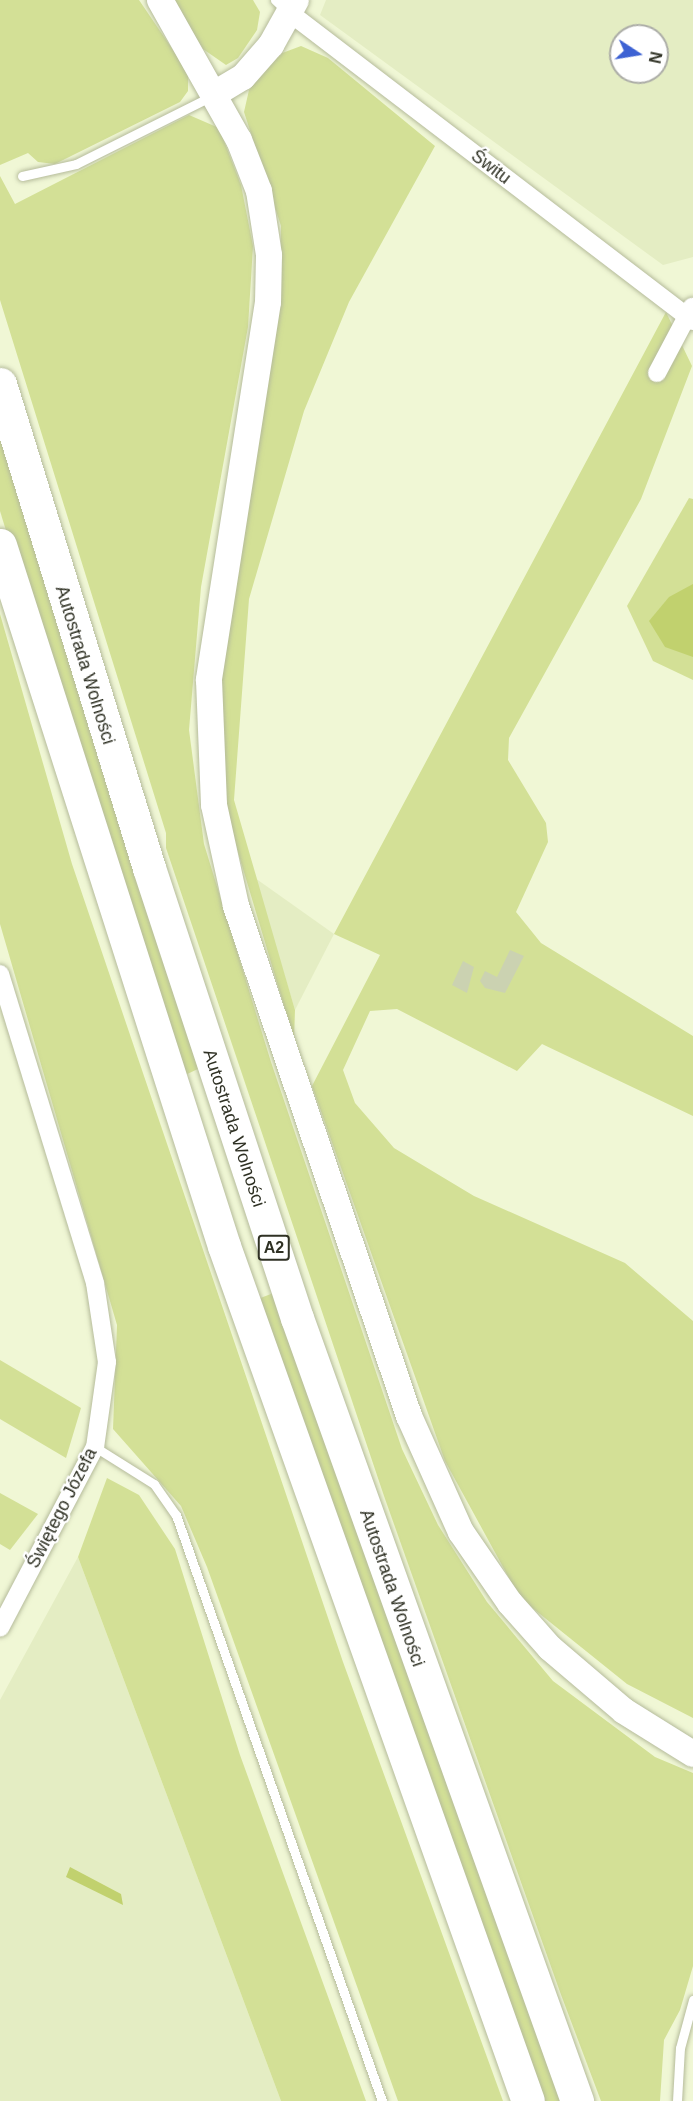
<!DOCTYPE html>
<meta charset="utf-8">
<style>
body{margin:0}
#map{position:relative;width:693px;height:2101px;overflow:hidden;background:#f0f7d5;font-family:Arial,sans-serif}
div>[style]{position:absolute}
.built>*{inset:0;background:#e4edc3}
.green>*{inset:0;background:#d3e096}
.water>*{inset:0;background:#c1d16e}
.building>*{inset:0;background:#cbd2b1}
.roads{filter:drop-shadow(0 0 2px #b5bb9b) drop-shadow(0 0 2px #b5bb9b)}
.lane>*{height:9px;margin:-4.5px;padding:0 4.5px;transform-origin:4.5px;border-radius:4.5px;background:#fff}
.street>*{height:18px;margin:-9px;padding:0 9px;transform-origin:9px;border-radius:9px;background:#fff}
.secondary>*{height:26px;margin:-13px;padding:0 13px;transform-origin:13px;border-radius:13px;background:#fff}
.highway>*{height:33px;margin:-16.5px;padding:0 16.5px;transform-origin:16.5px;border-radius:16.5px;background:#fff}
span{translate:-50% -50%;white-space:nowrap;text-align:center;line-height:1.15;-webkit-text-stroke:4.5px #fff;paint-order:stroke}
.shield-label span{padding:2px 4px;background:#fff;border:2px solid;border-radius:4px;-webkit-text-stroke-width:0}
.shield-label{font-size:16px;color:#2f3124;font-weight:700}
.street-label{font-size:18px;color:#2f3124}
.north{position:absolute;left:609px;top:24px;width:60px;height:60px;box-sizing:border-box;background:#fff;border:2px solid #acada7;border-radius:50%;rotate:102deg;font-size:16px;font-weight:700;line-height:24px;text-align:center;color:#2f3124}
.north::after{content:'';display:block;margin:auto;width:21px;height:27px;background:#3d62d3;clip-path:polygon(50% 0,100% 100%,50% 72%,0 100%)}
</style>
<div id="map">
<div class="built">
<div style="clip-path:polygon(evenodd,326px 0,693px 0,693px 257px,663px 265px,320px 15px,326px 0,621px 36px,657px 36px,657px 72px,621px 72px,621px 36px)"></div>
<div style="clip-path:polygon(255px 878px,334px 934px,295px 1010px)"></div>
<div style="clip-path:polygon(78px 1557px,281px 2101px,0 2101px,0 1700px)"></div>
</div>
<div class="green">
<div style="clip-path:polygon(0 0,139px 0,188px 72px,188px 91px,180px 102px,55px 164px,38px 162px,28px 153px,0 165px)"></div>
<div style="clip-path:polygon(171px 0,253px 0,260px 12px,257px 30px,238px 58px,226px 65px,203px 49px)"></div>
<div style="clip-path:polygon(301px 46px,328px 58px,435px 146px,349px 302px,304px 411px,249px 599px,234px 800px,295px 1010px,294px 1039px,225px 809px,219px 729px,223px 659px,280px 287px,281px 226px,244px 112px,249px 90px,277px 55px)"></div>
<div style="clip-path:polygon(189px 115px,219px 128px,241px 185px,253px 246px,248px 327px,201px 587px,189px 730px,204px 844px,271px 1062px,402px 1449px,438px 1525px,487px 1602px,553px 1681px,655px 1757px,693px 1773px,693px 1966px,680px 2010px,664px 2040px,660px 2101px,601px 2101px,560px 1992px,384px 1496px,166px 848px,166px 833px,0 300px,0 176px,15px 204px)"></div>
<div style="clip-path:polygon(666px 312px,692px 366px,641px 499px,509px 738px,508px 760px,546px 823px,548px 842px,516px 912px,541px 943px,693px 1036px,693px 1116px,542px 1044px,517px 1071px,397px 1009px,370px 1011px,343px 1070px,355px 1103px,394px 1148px,474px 1196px,625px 1263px,693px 1321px,693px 1718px,627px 1684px,520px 1598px,445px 1461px,312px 1086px,380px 955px,334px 934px)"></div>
<div style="clip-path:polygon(0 417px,200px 1068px,183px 1076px,82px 778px,0 511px)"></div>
<div style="clip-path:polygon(689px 498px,693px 499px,693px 680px,653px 661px,627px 606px)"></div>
<div style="clip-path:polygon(0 614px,72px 864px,343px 1662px,503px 2101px,398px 2101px,207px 1567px,181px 1506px,113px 1429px,117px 1325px,0 924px)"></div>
<div style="clip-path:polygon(276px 1292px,566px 2101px,538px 2101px,258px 1299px)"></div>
<div style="clip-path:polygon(0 1360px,81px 1408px,66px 1458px,0 1419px)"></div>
<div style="clip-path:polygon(107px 1478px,139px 1495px,175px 1549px,240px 1755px,366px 2101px,281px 2101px,78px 1557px)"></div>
<div style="clip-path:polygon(0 1493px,38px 1514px,10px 1550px,0 1544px)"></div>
</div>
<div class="water">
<div style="clip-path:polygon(693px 584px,693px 657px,665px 647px,649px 621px,669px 597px)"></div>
<div style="clip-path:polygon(70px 1867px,121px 1894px,123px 1905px,66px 1877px)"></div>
</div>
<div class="building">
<div style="clip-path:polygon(510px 950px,524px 956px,505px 993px,485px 988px,480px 981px,485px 971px,497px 977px)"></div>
<div style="clip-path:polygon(463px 961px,474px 967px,467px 993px,452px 985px)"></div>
</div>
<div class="roads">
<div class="lane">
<div style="left:275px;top:0;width:18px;rotate:43deg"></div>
<div style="left:22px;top:176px;width:55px;rotate:-12.5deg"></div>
<div style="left:76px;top:164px;width:152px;rotate:-26.6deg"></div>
<div style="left:95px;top:1447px;width:70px;rotate:32.1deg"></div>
<div style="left:154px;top:1484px;width:38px;rotate:55deg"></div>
<div style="left:176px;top:1515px;width:621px;rotate:70.63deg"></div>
<div style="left:677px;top:2101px;width:53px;rotate:-86.8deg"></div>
<div style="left:680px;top:2048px;width:50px;rotate:-74.8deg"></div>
</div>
<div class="street">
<div style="left:290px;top:13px;width:507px;rotate:37.39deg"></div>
<div style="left:657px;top:373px;width:75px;rotate:-62.1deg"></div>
<div style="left:0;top:974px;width:323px;rotate:72.9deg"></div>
<div style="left:95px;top:1283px;width:80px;rotate:81.4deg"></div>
<div style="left:107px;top:1362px;width:86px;rotate:98deg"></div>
<div style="left:95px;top:1447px;width:204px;rotate:117.7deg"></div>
</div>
<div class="secondary">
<div style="left:160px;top:0;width:161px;rotate:60.6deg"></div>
<div style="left:239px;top:140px;width:55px;rotate:68.6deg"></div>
<div style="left:259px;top:191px;width:65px;rotate:81.1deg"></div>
<div style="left:269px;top:255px;width:47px;rotate:91.2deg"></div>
<div style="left:268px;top:302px;width:383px;rotate:98.9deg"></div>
<div style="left:209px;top:680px;width:125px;rotate:87.7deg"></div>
<div style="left:214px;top:805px;width:103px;rotate:77.7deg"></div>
<div style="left:236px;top:906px;width:539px;rotate:71.26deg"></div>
<div style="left:409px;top:1416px;width:127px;rotate:65.9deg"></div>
<div style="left:461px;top:1532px;width:86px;rotate:55.4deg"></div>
<div style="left:510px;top:1603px;width:60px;rotate:48.4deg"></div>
<div style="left:550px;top:1648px;width:97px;rotate:40.4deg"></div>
<div style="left:624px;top:1711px;width:81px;rotate:31.9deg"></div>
<div style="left:216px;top:93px;width:31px;rotate:-31deg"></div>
<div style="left:243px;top:77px;width:43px;rotate:-48.8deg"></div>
<div style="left:271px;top:45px;width:51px;rotate:-60.9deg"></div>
</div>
<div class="highway">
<div style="left:0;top:384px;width:506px;rotate:72.89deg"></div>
<div style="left:149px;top:868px;width:474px;rotate:71.8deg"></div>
<div style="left:297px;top:1318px;width:832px;rotate:70.32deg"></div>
<div style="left:0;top:545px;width:736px;rotate:72.28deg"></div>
<div style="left:224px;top:1246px;width:907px;rotate:70.43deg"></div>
</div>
</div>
<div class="shield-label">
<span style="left:274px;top:1248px">A2</span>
</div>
<div class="street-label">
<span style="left:491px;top:167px;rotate:37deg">Świtu</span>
<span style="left:85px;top:665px;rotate:73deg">Autostrada Wolności</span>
<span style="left:234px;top:1128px;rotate:72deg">Autostrada Wolności</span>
<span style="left:62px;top:1508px;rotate:-63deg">Świętego Józefa</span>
<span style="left:392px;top:1588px;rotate:71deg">Autostrada Wolności</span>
</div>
<div class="north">N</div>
</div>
